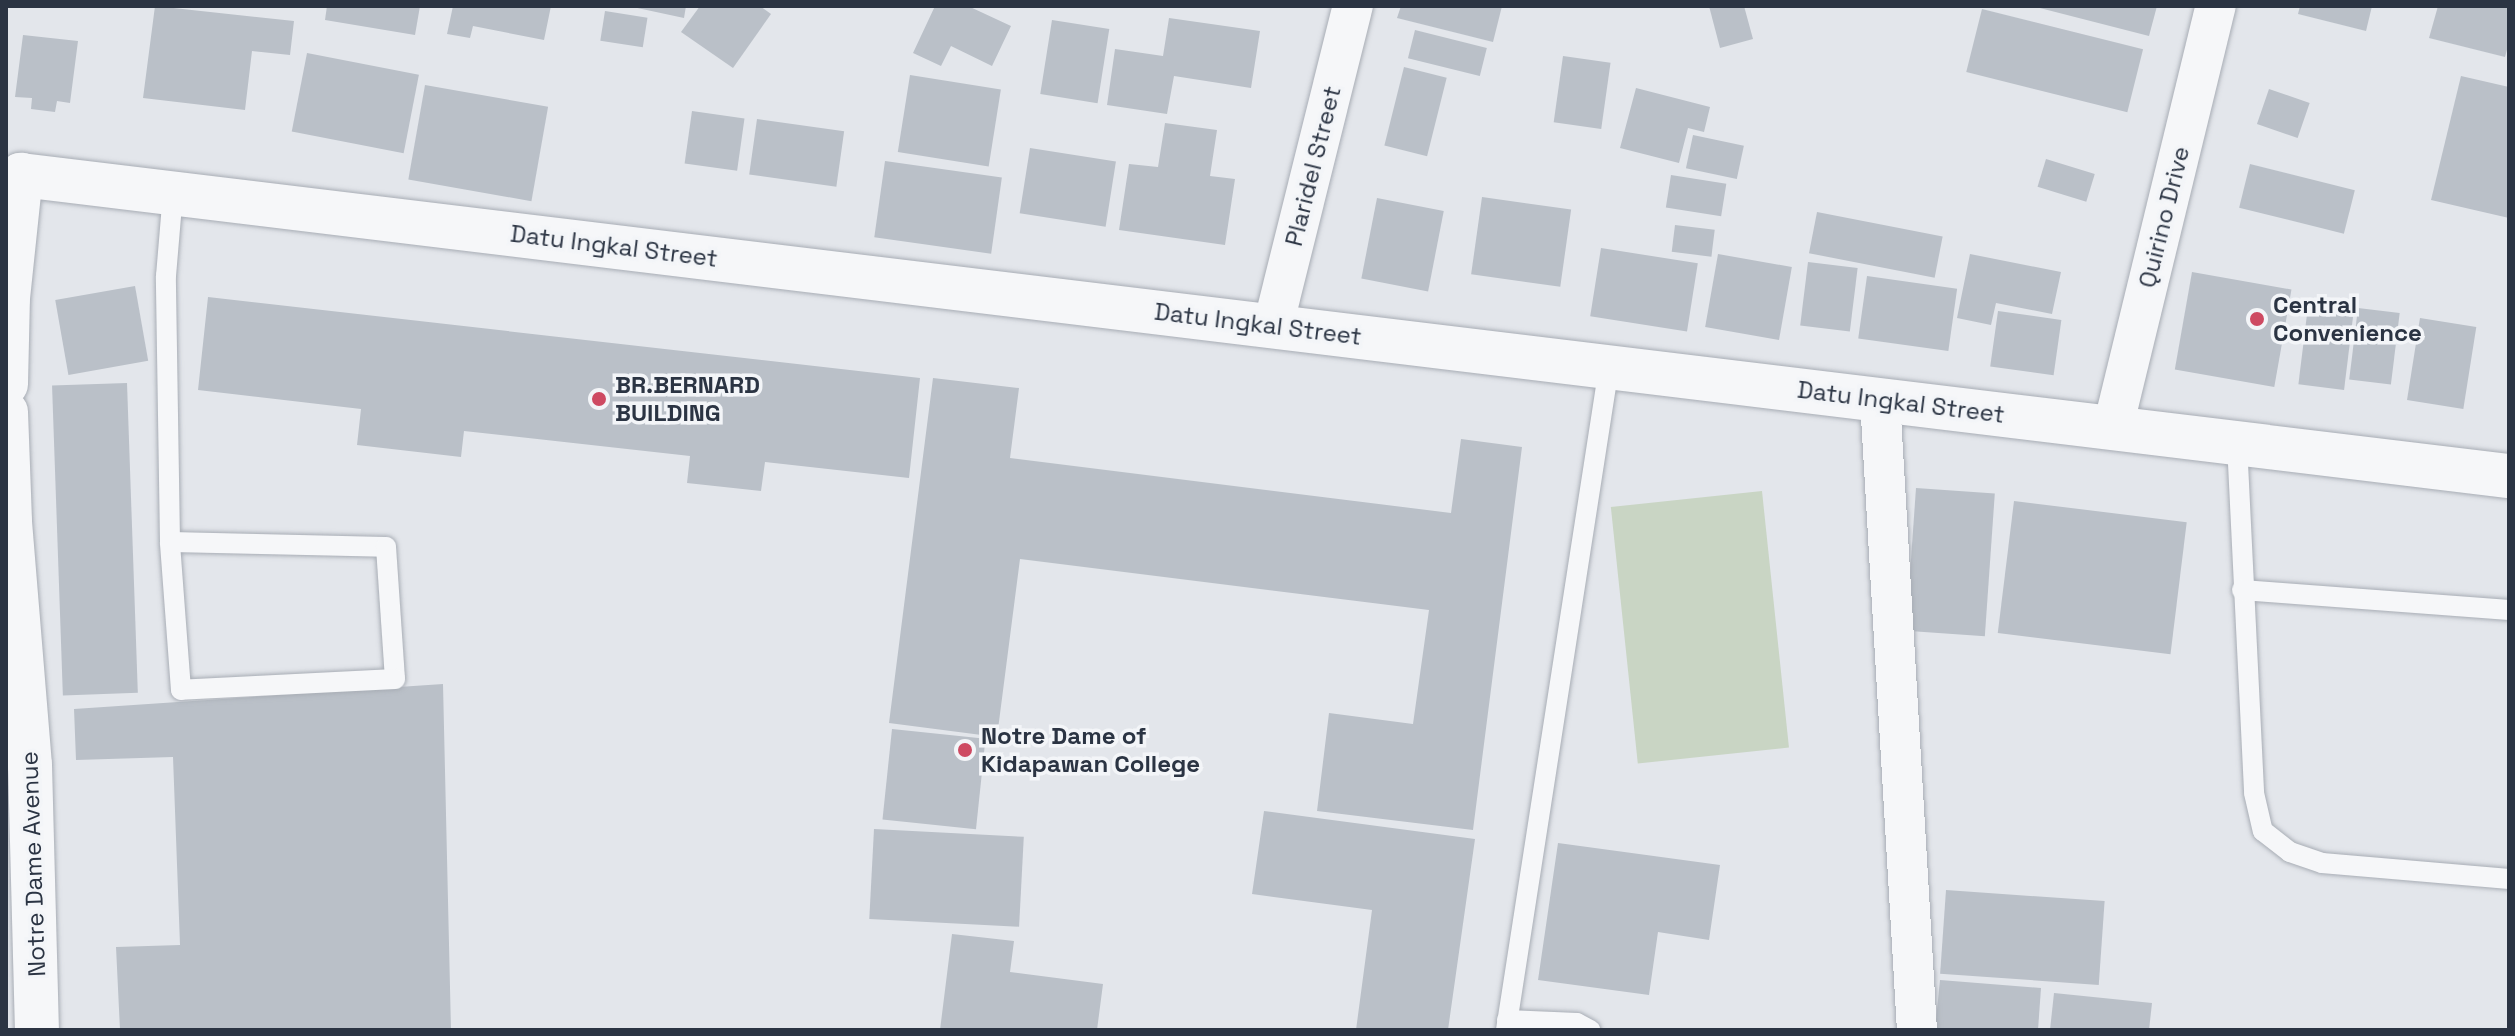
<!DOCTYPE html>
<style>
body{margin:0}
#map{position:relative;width:2515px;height:1036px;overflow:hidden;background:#e3e6eb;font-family:"Space Grotesk",sans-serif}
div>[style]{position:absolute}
.green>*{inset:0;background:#c9d5c4;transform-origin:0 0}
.building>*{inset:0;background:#bac0c8;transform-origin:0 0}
.roads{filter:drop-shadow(0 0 2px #a8adb5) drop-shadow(0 0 2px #a8adb5)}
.service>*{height:20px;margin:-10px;padding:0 10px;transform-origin:10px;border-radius:10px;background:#f6f7f9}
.minor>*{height:40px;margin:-20px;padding:0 20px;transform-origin:20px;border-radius:20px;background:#f6f7f9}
.tertiary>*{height:44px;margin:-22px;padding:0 22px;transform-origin:22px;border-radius:22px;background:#f6f7f9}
.dots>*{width:22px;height:22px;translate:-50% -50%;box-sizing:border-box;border:4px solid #f3f5f8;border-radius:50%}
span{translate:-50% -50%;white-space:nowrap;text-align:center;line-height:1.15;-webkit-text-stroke:7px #f3f5f8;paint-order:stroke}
.street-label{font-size:24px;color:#2b3443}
.poi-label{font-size:24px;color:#2b3443;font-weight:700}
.left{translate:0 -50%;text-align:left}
.frame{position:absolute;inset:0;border:8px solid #2b3443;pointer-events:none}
</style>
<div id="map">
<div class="green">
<div style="left:1762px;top:491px;width:258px;height:152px;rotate:84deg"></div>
</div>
<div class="building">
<div style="clip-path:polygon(155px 6px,294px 21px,290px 55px,252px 51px,245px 110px,143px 98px)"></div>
<div style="clip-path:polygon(327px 6px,420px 6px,415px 35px,325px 20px)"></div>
<div style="clip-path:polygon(453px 6px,551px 6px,544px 40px,473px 26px,470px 38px,447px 34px)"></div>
<div style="clip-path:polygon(628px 6px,686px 6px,684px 18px)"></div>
<div style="clip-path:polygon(700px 6px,760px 6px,771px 14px,733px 68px,681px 32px)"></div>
<div style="clip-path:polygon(935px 6px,968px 6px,1011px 26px,992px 66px,951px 46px,941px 66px,913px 53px)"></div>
<div style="clip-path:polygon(1401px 6px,1502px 6px,1493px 42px,1397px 18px)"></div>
<div style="clip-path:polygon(1709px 6px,1744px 6px,1753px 39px,1720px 48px)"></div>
<div style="clip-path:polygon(2032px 6px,2157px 6px,2149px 36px)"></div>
<div style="clip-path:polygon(2300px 6px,2372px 6px,2366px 31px,2298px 14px)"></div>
<div style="clip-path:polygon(2438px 6px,2509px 6px,2509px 42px,2505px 57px,2429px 38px)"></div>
<div style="left:1982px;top:9px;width:166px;height:65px;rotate:14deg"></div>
<div style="left:605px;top:11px;width:43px;height:30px;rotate:9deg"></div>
<div style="clip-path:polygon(1169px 18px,1260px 31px,1251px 88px,1174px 76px,1167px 114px,1107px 105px,1115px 49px,1163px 56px)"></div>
<div style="left:1052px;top:20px;width:58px;height:75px;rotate:9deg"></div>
<div style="left:1415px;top:30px;width:74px;height:29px;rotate:14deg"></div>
<div style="clip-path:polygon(23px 35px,78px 41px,70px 103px,57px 101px,55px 112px,31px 109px,32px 98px,15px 97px)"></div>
<div style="left:307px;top:53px;width:114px;height:80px;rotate:11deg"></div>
<div style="left:1563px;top:56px;width:48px;height:67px;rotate:8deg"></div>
<div style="left:1404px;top:67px;width:44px;height:81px;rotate:14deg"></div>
<div style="left:910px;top:75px;width:92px;height:78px;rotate:9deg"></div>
<div style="clip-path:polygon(2461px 76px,2509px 87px,2509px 218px,2431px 200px)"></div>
<div style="left:425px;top:85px;width:125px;height:96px;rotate:10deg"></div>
<div style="clip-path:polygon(1636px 88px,1710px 107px,1704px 132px,1688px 128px,1679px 163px,1620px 148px)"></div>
<div style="left:2269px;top:89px;width:43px;height:37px;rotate:19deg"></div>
<div style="left:692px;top:111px;width:53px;height:53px;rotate:8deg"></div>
<div style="left:757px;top:119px;width:88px;height:56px;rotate:8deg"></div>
<div style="clip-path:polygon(1165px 123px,1217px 130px,1210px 176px,1235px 179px,1225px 245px,1119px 230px,1129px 164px,1158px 167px)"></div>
<div style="left:1693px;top:135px;width:52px;height:34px;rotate:12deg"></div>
<div style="left:1030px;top:148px;width:87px;height:66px;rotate:9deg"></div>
<div style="left:2046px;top:159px;width:51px;height:29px;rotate:17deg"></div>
<div style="left:885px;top:161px;width:118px;height:77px;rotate:8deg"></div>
<div style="left:2250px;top:164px;width:108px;height:45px;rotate:14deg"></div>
<div style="left:1671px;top:175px;width:56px;height:33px;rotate:9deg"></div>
<div style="left:1482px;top:197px;width:90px;height:78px;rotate:8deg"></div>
<div style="left:1377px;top:198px;width:68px;height:82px;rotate:11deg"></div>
<div style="left:1817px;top:212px;width:128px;height:42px;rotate:11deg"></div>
<div style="left:1675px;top:225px;width:40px;height:27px;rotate:7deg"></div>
<div style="left:1601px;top:248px;width:98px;height:69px;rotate:9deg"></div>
<div style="left:1718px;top:254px;width:75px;height:74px;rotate:10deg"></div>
<div style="clip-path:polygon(1970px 254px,2061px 272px,2052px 314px,1996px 303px,1991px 325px,1957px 318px)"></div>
<div style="left:1808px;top:262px;width:50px;height:64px;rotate:7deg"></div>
<div style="left:2192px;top:272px;width:101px;height:99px;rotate:10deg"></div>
<div style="left:1867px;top:276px;width:91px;height:63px;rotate:8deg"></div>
<div style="left:135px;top:286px;width:76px;height:81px;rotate:80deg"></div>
<div style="clip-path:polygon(208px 297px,920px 378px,909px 478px,765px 462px,761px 491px,687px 483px,690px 456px,464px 431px,461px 457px,357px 445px,361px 409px,198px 390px)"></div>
<div style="left:2309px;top:298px;width:46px;height:87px;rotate:7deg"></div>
<div style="left:2358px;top:308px;width:42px;height:72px;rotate:7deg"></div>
<div style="left:1998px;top:311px;width:64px;height:56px;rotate:8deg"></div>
<div style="left:2420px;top:318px;width:57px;height:83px;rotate:9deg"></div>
<div style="clip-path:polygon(933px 378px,1019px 388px,1010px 458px,1451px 513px,1461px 439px,1522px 447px,1473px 830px,1317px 811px,1329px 713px,1413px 724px,1429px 610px,1020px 559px,997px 737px,889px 723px)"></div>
<div style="left:127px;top:383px;width:310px;height:75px;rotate:88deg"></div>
<div style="left:1916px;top:488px;width:79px;height:143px;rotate:4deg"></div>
<div style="left:2014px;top:501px;width:174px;height:133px;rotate:7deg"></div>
<div style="clip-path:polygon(443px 684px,451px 1030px,120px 1030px,116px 947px,180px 945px,173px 757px,76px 760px,74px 709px)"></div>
<div style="left:892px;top:729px;width:94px;height:91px;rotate:6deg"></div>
<div style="clip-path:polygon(1264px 811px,1475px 839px,1448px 1030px,1356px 1030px,1372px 910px,1252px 894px)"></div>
<div style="left:874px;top:829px;width:150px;height:90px;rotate:3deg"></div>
<div style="clip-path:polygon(1558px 843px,1720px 865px,1709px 940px,1658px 932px,1649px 995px,1538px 980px)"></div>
<div style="left:1946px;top:890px;width:159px;height:84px;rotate:4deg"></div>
<div style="clip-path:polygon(952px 934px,1014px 941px,1010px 972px,1103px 984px,1097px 1030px,940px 1030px)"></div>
<div style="clip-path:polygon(1940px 980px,2041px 988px,2038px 1030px,1935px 1030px)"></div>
<div style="clip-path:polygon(2054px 993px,2152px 1003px,2149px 1030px,2050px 1030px)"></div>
</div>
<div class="roads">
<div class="service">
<div style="left:2237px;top:443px;width:350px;rotate:87.2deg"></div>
<div style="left:2254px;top:793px;width:39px;rotate:77deg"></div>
<div style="left:2263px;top:831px;width:34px;rotate:38deg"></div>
<div style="left:2290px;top:852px;width:34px;rotate:19deg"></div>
<div style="left:2322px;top:863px;width:188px;rotate:4.9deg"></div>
<div style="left:170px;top:542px;width:216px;rotate:1.3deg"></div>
<div style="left:386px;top:547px;width:132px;rotate:86.1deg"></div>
<div style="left:395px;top:679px;width:214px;rotate:177.1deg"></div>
<div style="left:181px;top:690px;width:148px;rotate:-94.3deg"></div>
<div style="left:170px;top:542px;width:266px;rotate:-90.9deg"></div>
<div style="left:166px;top:276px;width:83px;rotate:-85.2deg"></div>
<div style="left:2242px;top:590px;width:268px;rotate:4.3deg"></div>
<div style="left:1507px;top:1020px;width:70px;rotate:2.5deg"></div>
<div style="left:1577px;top:1023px;width:15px;rotate:28deg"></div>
<div style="left:1506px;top:1030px;width:671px;rotate:-81.17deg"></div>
</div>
<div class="minor">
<div style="left:1273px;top:326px;width:330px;rotate:-76deg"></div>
<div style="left:1880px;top:400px;width:631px;rotate:86.64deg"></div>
<div style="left:2113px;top:427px;width:433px;rotate:-76.3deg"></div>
</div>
<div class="tertiary">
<div style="left:6px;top:384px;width:86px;rotate:-88.7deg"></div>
<div style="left:8px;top:298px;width:124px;rotate:-84deg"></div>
<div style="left:21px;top:175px;width:2506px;rotate:6.9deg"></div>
<div style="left:6px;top:412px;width:110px;rotate:87.9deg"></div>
<div style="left:10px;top:522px;width:244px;rotate:85.3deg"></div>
<div style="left:30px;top:765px;width:265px;rotate:88.5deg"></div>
</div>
</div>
<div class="dots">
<div style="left:2257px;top:319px;background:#ce4a62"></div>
<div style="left:599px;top:399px;background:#ce4a62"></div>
<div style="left:965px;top:750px;background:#ce4a62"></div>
</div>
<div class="street-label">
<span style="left:1313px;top:166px;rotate:-76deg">Plaridel Street</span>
<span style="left:2164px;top:217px;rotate:-76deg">Quirino Drive</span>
<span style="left:614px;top:246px;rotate:7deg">Datu Ingkal Street</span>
<span style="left:1258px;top:324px;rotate:7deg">Datu Ingkal Street</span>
<span style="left:1901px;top:402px;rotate:7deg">Datu Ingkal Street</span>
<span style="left:33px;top:864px;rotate:-92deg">Notre Dame Avenue</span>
</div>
<div class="poi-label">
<span class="left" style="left:2273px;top:319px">Central<br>Convenience</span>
<span class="left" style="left:615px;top:399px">BR.BERNARD<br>BUILDING</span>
<span class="left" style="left:981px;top:750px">Notre Dame of<br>Kidapawan College</span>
</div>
<div class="frame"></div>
</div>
